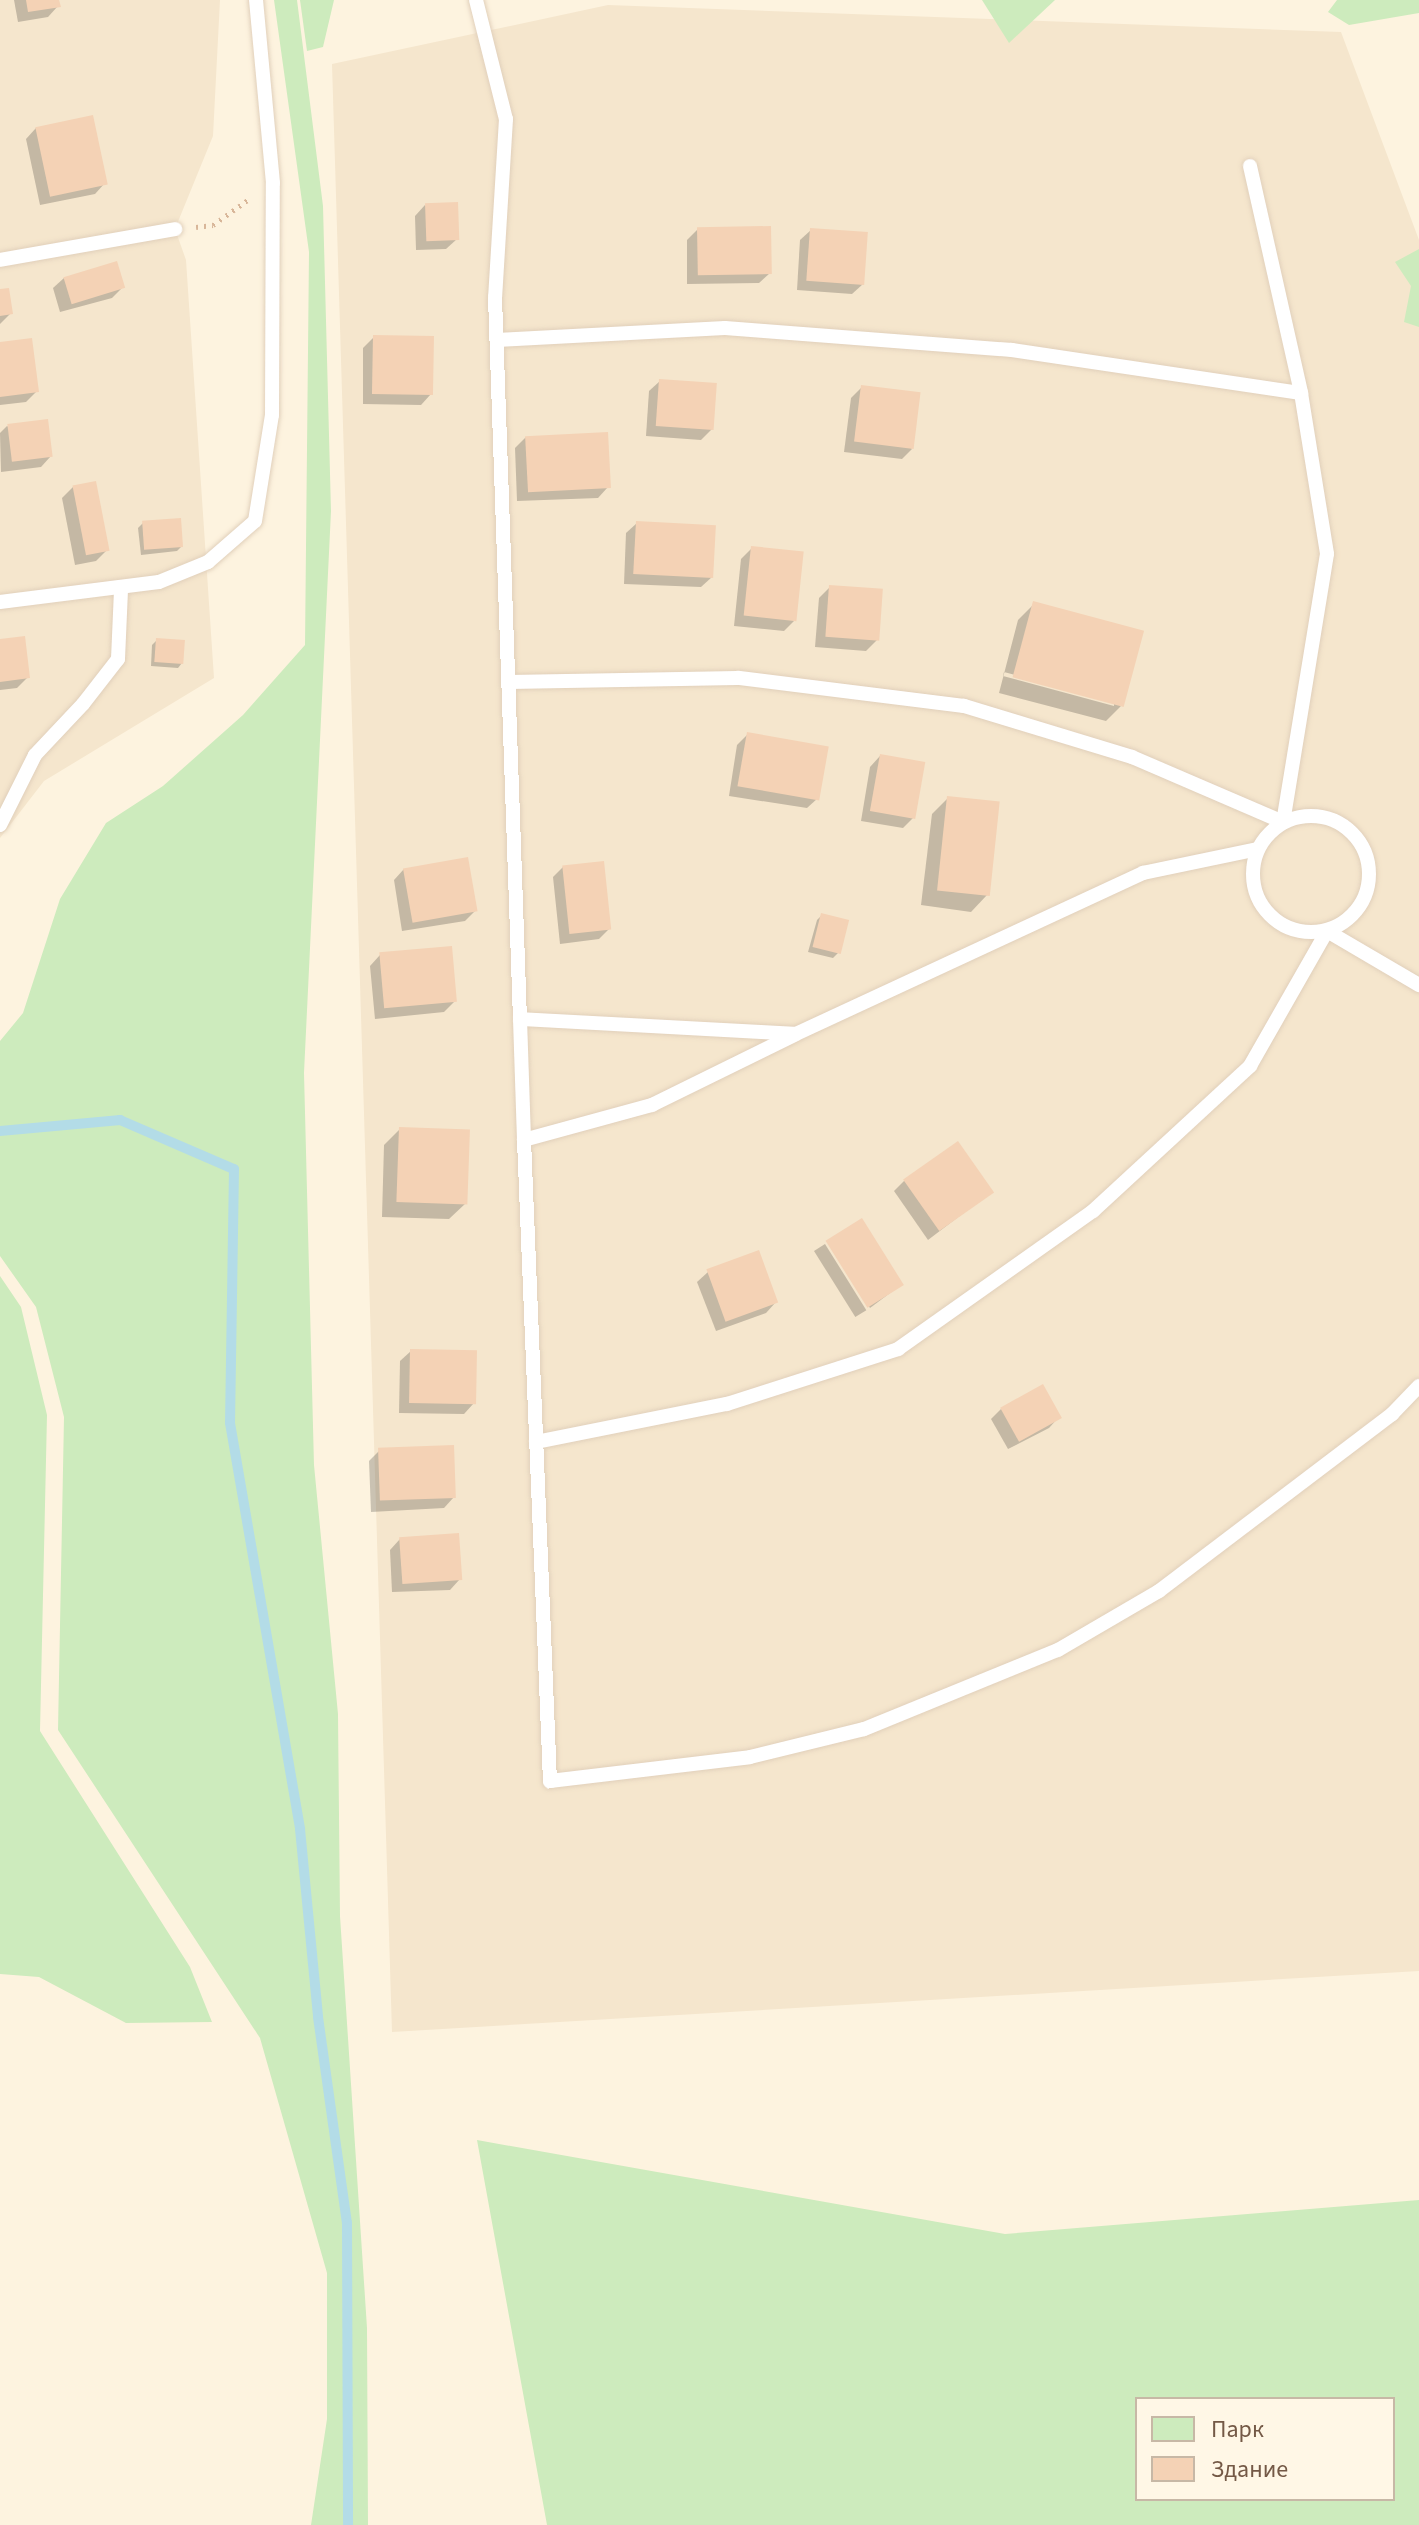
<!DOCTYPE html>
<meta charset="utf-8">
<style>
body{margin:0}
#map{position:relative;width:1419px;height:2525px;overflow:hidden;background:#fdf3df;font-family:"Source Sans 3",sans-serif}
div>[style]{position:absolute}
.residential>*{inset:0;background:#f5e6cd}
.green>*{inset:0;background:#cdebbd}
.shadow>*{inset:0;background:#0003;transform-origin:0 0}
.stream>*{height:10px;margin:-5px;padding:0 5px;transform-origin:5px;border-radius:5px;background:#b3dce7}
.building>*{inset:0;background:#f4d2b5;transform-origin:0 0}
.path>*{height:5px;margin-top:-2.5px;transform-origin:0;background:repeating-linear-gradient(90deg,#d8b699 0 2px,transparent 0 8px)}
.roads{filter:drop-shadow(0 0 2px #e1d0bb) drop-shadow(0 0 2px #e1d0bb)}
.lane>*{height:14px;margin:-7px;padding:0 7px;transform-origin:7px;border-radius:7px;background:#fff}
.lane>.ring{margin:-7px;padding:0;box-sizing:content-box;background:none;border:14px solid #fff;border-radius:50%}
span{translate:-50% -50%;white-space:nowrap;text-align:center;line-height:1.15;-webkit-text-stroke:7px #fff7e6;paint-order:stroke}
.legend{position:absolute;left:1135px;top:2397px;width:260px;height:104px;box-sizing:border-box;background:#fff7e6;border:2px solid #c7b8a6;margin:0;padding:10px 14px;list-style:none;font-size:24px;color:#745946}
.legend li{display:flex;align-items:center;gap:16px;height:40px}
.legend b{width:40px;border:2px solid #c7b8a6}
</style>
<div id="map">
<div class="residential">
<div style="clip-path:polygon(0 0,220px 0,213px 136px,175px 229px,186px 260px,214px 678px,44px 781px,0 838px)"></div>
<div style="clip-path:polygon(608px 5px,1341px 32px,1419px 240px,1419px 1971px,392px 2032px,332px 64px)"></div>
</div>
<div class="green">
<div style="clip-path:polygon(274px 0,297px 0,323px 206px,331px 511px,304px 1073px,314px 1465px,338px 1714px,340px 1916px,367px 2328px,368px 2525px,311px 2525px,327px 2419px,327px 2273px,260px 2038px,58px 1730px,64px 1417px,36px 1307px,0 1256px,0 1041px,23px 1013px,60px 899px,106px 823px,163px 786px,243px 715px,305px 645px,309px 252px)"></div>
<div style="clip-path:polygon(300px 0,334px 0,323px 47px,307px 51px)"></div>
<div style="clip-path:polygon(982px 0,1055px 0,1009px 43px)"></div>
<div style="clip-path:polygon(1337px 0,1419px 0,1419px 13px,1349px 25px,1328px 12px)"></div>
<div style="clip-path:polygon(1419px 249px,1419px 327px,1404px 322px,1411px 286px,1395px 262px)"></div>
<div style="clip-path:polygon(0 1276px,21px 1307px,47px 1415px,40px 1731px,190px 1967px,212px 2022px,126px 2023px,39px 1977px,0 1974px)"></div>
<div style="clip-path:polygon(evenodd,477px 2140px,1005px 2234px,1419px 2200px,1419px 2525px,547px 2525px,477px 2140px,1137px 2399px,1393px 2399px,1393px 2499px,1137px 2499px,1137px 2399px)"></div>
</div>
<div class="shadow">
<div style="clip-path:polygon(14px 0,57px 0,58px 6px,48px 17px,18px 22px)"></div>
<div style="clip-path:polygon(36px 128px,105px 183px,95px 194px,40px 205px,26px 139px)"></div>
<div style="clip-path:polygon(425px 205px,457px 239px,446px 249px,416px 250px,415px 216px)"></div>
<div style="clip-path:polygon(698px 229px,770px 273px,759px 283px,687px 284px,687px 240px)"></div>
<div style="clip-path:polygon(811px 230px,863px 284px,852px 294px,797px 290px,800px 240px)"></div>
<div style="clip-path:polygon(64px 278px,122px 288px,112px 298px,60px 312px,53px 288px)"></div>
<div style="clip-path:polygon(0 291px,11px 313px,0 324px)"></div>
<div style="clip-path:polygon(374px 337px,431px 394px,421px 405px,363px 404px,363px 348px)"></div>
<div style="clip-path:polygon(0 344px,37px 391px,26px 402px,0 405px)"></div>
<div style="clip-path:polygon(660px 381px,712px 429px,701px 440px,646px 436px,649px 391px)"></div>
<div style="clip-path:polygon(862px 387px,912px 449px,902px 459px,844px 452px,851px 398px)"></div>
<div style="clip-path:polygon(7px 426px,51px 456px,41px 467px,1px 472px,0 433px)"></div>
<div style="clip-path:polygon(526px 437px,608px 487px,598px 498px,517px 501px,515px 448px)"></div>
<div style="clip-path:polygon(73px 487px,107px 550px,96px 561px,75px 565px,62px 498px)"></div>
<div style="clip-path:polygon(143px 523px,181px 547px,177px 551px,141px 555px,138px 528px)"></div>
<div style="clip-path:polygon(637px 523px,712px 577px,701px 587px,624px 584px,626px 533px)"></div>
<div style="clip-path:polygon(752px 548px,794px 621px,784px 631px,734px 626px,741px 559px)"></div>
<div style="clip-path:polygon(830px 587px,877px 640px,866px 651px,815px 647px,819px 598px)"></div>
<div style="clip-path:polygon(evenodd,1034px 604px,1122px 705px,1106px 721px,999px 693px,1018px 620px,1034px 604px,1004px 672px,1114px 701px,1114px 706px,1003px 676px,1004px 672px)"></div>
<div style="clip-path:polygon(157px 640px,182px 663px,178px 668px,151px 666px,152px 645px)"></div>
<div style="clip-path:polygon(0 641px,28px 677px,17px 688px,0 690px)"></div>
<div style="clip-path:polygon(748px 734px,818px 798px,807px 808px,729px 796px,737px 745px)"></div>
<div style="clip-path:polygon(880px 756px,914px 817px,903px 828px,861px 821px,870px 767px)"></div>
<div style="clip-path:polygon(948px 798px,987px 895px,971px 912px,921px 905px,932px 814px)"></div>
<div style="clip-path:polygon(563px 867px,609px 929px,599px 939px,560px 944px,553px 877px)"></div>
<div style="clip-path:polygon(404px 869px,476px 910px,465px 921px,402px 931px,394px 880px)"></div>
<div style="clip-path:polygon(822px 915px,838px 953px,833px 958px,808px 952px,817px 920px)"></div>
<div style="clip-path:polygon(380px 955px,455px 1001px,444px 1012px,375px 1019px,370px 966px)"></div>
<div style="clip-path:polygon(400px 1129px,466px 1203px,449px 1219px,382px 1217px,384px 1145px)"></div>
<div style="clip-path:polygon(904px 1181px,991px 1192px,928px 1240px,894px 1191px)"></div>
<div style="clip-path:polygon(828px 1242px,902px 1284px,870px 1308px)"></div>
<div style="left:825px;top:1244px;width:78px;height:13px;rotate:58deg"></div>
<div style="clip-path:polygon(708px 1272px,776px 1302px,766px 1313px,716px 1331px,697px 1282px)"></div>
<div style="clip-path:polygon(411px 1351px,474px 1403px,464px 1414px,399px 1413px,400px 1361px)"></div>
<div style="clip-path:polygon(1002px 1408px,1059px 1417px,1049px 1428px,1008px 1449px,991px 1419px)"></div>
<div style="clip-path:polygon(379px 1451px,454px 1497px,444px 1508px,371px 1512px,369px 1461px)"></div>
<div style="clip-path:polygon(400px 1539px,460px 1579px,450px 1590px,392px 1592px,390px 1550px)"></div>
</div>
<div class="stream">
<div style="left:0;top:1131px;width:121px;rotate:-5.2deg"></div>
<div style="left:120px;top:1120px;width:124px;rotate:23.3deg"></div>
<div style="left:234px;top:1169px;width:254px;rotate:90.9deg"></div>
<div style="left:230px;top:1423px;width:412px;rotate:80.2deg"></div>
<div style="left:300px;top:1829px;width:189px;rotate:84.5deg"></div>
<div style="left:318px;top:2017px;width:208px;rotate:82deg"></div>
<div style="left:347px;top:2223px;width:302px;rotate:89.8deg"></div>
</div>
<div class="building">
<div style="clip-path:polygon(26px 0,59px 0,61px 7px,28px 12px)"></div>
<div style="left:93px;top:115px;width:71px;height:59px;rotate:78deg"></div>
<div style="left:458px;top:202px;width:38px;height:33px;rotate:88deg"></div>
<div style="left:771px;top:226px;width:48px;height:74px;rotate:89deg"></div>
<div style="left:810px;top:228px;width:58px;height:53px;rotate:4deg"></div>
<div style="left:117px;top:261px;width:28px;height:56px;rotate:73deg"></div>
<div style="clip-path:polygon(9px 288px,13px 314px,0 316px,0 289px)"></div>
<div style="left:373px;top:335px;width:61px;height:59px;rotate:1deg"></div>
<div style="clip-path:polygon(32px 338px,39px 392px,0 397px,0 342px)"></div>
<div style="left:659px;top:379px;width:58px;height:47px;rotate:4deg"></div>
<div style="left:861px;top:385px;width:60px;height:57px;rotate:7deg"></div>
<div style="left:48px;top:419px;width:38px;height:41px;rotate:83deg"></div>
<div style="left:608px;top:432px;width:56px;height:83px;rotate:87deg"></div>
<div style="left:96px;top:481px;width:71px;height:24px;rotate:79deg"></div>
<div style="left:181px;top:518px;width:29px;height:39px;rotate:86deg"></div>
<div style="left:636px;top:521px;width:80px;height:53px;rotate:3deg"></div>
<div style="left:751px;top:546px;width:53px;height:70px;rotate:6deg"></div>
<div style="left:829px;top:585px;width:54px;height:52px;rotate:4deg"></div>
<div style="left:1033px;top:601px;width:115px;height:79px;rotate:15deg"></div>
<div style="clip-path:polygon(25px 636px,30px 678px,0 682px,0 639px)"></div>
<div style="left:156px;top:638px;width:29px;height:24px;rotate:4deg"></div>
<div style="left:747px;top:732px;width:83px;height:55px;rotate:10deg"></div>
<div style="left:880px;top:754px;width:46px;height:58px;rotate:10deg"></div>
<div style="left:947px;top:796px;width:53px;height:95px;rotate:6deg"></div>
<div style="left:468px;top:857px;width:55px;height:66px;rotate:80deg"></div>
<div style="left:604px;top:861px;width:69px;height:42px;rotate:84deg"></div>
<div style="left:821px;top:913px;width:29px;height:35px;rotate:14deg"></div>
<div style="left:452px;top:946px;width:56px;height:73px;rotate:85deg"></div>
<div style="left:399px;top:1127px;width:71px;height:75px;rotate:2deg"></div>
<div style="left:958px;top:1141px;width:63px;height:67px;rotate:55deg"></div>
<div style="left:862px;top:1218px;width:79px;height:43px;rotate:58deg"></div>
<div style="left:759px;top:1250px;width:56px;height:56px;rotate:70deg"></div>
<div style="left:410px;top:1349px;width:67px;height:54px;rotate:1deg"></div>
<div style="left:1043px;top:1384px;width:39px;height:49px;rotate:61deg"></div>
<div style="left:454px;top:1445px;width:53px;height:76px;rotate:88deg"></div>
<div style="left:459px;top:1533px;width:47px;height:60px;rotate:86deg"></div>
</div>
<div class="path">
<div style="left:196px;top:227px;width:17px;rotate:-7deg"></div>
<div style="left:213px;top:225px;width:44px;rotate:-35.8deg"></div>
</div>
<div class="roads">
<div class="lane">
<div style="left:476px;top:0;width:123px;rotate:75.9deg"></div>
<div style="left:506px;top:119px;width:178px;rotate:93.5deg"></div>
<div style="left:495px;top:297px;width:722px;rotate:88.02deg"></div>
<div style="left:520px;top:1019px;width:276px;rotate:3.1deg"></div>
<div style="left:796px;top:1034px;width:383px;rotate:-24.9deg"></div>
<div style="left:1143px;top:873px;width:117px;rotate:-11.8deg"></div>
<div style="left:1250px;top:166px;width:233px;rotate:77.3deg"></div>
<div style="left:0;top:260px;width:178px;rotate:-10deg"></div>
<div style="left:497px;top:340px;width:228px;rotate:-3deg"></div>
<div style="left:725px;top:328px;width:288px;rotate:4.4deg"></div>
<div style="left:1012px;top:350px;width:292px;rotate:8.5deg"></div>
<div style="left:1301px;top:393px;width:163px;rotate:80.8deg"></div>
<div style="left:1327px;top:554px;width:272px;rotate:99.3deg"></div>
<div style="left:1283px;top:822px;width:164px;rotate:-156.7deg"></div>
<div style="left:1132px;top:757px;width:176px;rotate:-163.1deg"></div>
<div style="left:964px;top:706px;width:228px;rotate:-172.9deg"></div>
<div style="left:738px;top:678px;width:229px;rotate:179deg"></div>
<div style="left:0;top:602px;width:160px;rotate:-7.2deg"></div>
<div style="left:159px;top:582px;width:53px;rotate:-22.2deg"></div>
<div style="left:208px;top:562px;width:62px;rotate:-41.1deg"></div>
<div style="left:255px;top:521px;width:107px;rotate:-80.9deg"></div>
<div style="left:272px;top:415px;width:232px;rotate:-89.8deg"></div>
<div style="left:273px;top:183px;width:184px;rotate:-95.3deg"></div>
<div class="ring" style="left:1253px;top:816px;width:102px;height:102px"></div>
<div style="left:0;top:825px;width:78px;rotate:-63.4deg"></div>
<div style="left:35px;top:755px;width:70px;rotate:-46.7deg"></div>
<div style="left:83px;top:704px;width:57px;rotate:-52.1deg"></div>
<div style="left:118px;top:659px;width:70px;rotate:-87.5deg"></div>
<div style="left:520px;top:1019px;width:121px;rotate:88.1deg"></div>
<div style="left:524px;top:1140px;width:133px;rotate:-15.3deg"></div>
<div style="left:652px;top:1105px;width:158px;rotate:-26.2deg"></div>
<div style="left:524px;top:1140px;width:642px;rotate:87.68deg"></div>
<div style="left:550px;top:1781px;width:201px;rotate:-6.8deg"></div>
<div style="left:750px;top:1757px;width:117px;rotate:-13.8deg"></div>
<div style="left:864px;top:1729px;width:209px;rotate:-22.2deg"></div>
<div style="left:1058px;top:1650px;width:117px;rotate:-30.3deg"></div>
<div style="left:1159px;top:1591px;width:293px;rotate:-37.2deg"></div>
<div style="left:1392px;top:1414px;width:39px;rotate:-46deg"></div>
<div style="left:536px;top:1442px;width:195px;rotate:-11.3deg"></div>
<div style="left:727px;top:1404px;width:180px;rotate:-17.8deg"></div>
<div style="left:898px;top:1349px;width:239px;rotate:-35.3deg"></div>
<div style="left:1093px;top:1211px;width:214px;rotate:-42.7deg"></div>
<div style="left:1250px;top:1066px;width:155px;rotate:-60.3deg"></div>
<div style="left:1327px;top:931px;width:107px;rotate:30.4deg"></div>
</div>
</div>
<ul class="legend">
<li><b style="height:22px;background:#cdebbd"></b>Парк</li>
<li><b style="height:22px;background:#f4d2b5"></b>Здание</li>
</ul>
</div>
